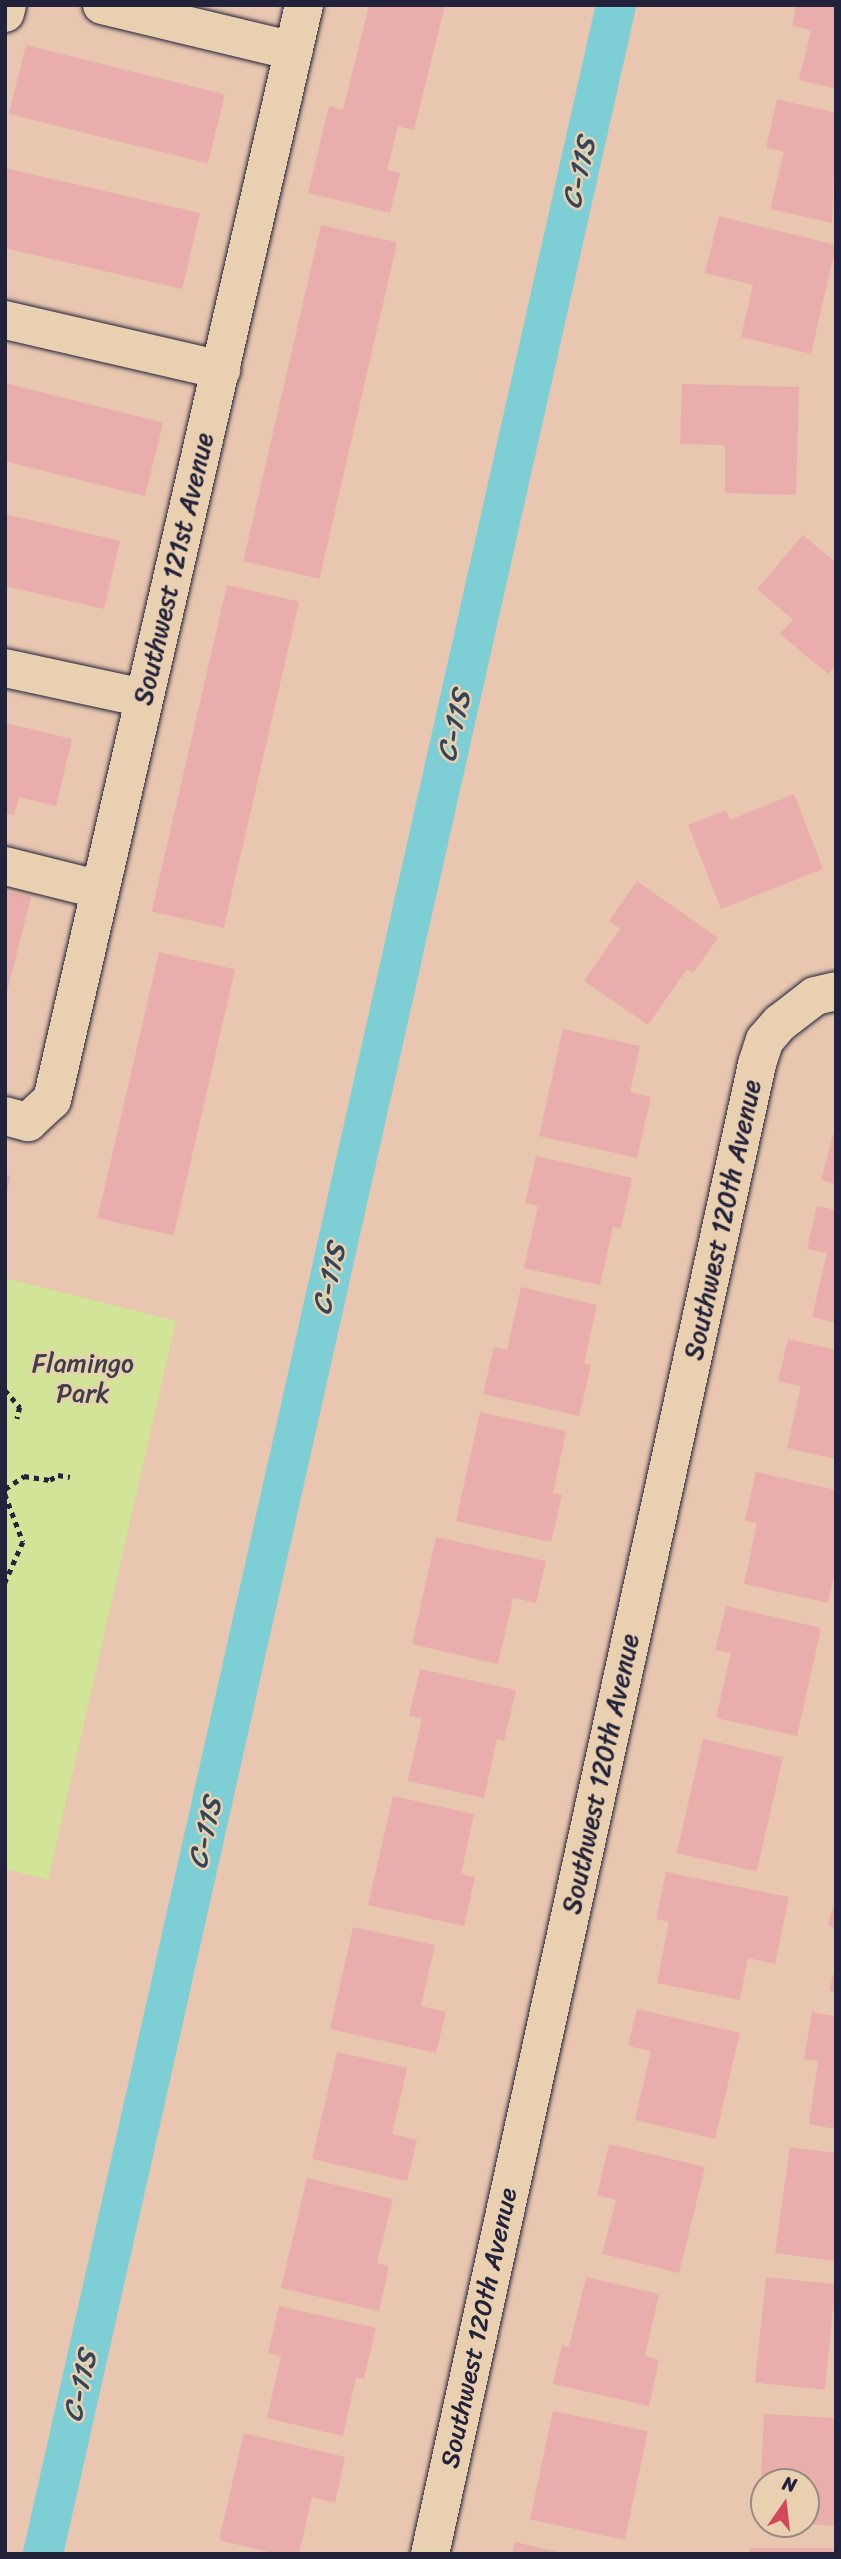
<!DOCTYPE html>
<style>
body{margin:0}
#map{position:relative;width:841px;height:2559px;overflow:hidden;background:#e8c6af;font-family:Sriracha,sans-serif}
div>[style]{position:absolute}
.green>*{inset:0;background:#d1e498}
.canal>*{height:40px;margin:-20px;padding:0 20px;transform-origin:20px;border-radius:20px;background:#7dcfd5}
.building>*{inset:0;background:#e9aeac;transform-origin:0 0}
.path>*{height:4.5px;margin-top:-2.25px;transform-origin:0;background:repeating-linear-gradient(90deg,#22223b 0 5px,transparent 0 10px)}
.roads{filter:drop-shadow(0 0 2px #22223b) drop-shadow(0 0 2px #22223b)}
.minor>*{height:38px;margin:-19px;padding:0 19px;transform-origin:19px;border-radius:19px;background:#e8d0b0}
span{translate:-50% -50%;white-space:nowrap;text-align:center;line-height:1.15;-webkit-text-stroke:5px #e8d0b0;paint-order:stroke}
.street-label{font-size:26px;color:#22223b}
.park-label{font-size:26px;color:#3c3f49}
.water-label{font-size:28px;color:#34455a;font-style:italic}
.frame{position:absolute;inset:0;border:7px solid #22223b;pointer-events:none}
.north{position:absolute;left:750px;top:2468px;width:70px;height:70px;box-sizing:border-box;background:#e8d0b0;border:2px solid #998a81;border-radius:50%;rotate:14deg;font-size:19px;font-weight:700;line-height:28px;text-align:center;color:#22223b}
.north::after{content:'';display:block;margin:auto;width:24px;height:32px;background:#d1495b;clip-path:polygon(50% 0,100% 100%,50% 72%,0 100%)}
</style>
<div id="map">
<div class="green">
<div style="clip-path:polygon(5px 1278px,176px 1321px,48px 1880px,5px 1869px)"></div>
</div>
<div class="canal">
<div style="left:43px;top:2554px;width:2613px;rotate:-77.33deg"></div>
</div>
<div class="building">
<div style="clip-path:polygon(369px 5px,445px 5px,414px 130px,398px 126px,387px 170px,400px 173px,390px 213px,308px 193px,329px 106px,343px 110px)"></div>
<div style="clip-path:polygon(796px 5px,836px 5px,836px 89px,799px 80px,811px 30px,792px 26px)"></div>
<div style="left:26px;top:45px;width:205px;height:71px;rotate:14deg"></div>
<div style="clip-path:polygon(777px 99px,836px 113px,832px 223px,770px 209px,784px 152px,766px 148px)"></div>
<div style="left:5px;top:168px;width:200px;height:78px;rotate:13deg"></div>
<div style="clip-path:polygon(719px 216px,836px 245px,811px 354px,741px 337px,753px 285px,705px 273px)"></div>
<div style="left:321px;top:225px;width:78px;height:345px;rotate:13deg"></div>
<div style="left:5px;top:383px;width:163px;height:76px;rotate:14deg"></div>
<div style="clip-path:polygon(682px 384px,799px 387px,796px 495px,725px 493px,725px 445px,680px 444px)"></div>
<div style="clip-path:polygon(5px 514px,120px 541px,104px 609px,5px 586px)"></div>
<div style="clip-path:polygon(803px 535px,836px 563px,836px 665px,828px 674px,780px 634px,793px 620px,757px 589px)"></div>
<div style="left:227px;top:585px;width:74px;height:335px;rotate:13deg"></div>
<div style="clip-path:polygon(5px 723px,72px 739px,56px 806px,19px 797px,14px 815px,5px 813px)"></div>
<div style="clip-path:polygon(794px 794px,823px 869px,721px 909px,688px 825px,726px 810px,730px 820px)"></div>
<div style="clip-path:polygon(637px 881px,718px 938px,693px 973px,687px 969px,648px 1025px,584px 981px,620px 929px,609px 921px)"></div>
<div style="clip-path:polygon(5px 891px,31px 897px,6px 996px,5px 996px)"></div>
<div style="left:159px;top:952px;width:78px;height:273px;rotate:13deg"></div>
<div style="clip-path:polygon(563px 1029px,640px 1046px,630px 1092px,651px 1097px,637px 1158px,539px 1136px)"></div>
<div style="clip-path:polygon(834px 1131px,836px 1132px,836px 1184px,821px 1180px)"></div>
<div style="clip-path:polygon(536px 1156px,632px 1178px,621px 1228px,613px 1227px,600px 1285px,524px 1268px,538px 1206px,525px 1203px)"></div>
<div style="clip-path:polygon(5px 1174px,11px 1176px,6px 1195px,5px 1195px)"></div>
<div style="clip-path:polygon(817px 1206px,836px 1210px,836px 1323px,812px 1317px,827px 1253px,807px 1249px)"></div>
<div style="clip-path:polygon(521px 1287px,597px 1305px,584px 1364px,591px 1365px,579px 1416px,483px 1394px,494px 1347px,507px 1350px)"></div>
<div style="clip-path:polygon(788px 1339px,836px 1350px,836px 1459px,787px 1448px,801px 1386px,778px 1381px)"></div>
<div style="clip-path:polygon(480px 1412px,566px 1431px,553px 1493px,562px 1495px,551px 1542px,456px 1521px)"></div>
<div style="clip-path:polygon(756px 1472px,836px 1490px,836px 1566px,828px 1603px,744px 1584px,757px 1523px,745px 1521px)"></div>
<div style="clip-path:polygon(436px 1537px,546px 1561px,536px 1603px,513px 1598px,498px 1664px,412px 1644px)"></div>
<div style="clip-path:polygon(726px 1606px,821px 1628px,797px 1736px,716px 1718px,731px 1653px,715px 1650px)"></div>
<div style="clip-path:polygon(420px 1669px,516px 1690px,504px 1741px,497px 1739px,484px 1798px,408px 1781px,422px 1718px,409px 1716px)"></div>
<div style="left:703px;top:1739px;width:82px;height:117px;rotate:13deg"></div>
<div style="clip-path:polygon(393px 1796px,474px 1814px,461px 1874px,475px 1877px,464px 1926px,368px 1905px)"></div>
<div style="clip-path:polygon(666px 1872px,789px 1897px,775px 1964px,748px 1958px,740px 2000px,657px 1983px,669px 1922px,656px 1919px)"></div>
<div style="clip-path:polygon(835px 1897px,836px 1897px,836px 1928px,828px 1926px)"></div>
<div style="clip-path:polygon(353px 1927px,435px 1945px,421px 2006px,446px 2012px,436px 2053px,330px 2029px)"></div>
<div style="clip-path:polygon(835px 1967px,836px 1967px,836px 1992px,829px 1991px)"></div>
<div style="clip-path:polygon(637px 2009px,740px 2033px,715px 2139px,635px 2120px,651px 2051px,628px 2046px)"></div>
<div style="clip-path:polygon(812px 2012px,836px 2016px,836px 2129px,809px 2124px,818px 2061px,804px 2059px)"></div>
<div style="clip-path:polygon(337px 2052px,407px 2068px,392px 2134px,417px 2140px,407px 2181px,312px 2159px)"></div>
<div style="clip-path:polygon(609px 2144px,705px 2167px,679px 2273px,602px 2254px,616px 2200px,597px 2195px)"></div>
<div style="clip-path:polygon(790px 2147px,836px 2153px,836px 2261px,775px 2253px)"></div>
<div style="clip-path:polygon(307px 2178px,393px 2199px,377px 2263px,389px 2266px,379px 2311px,281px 2288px)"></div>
<div style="clip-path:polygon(586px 2277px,659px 2294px,645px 2356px,659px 2360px,649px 2406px,553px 2384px,562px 2345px,569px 2347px)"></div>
<div style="left:766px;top:2277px;width:70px;height:106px;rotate:6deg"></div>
<div style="clip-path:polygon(279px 2306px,376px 2328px,364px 2379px,356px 2377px,343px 2436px,267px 2418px,281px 2356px,268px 2353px)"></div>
<div style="left:553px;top:2411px;width:97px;height:111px;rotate:12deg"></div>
<div style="clip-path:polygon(764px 2414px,836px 2418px,836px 2526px,806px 2524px,806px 2482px,764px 2482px,764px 2522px,759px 2521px)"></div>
<div style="clip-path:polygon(244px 2433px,345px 2457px,335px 2503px,312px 2497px,299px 2554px,276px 2554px,219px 2540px)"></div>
<div style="clip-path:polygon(515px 2542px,563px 2553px,563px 2554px,512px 2554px)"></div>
<div style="left:750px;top:2548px;width:83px;height:6px"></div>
</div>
<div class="path">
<div style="left:5px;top:1390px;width:23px;rotate:49deg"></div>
<div style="left:20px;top:1407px;width:12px;rotate:104deg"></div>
<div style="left:5px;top:1489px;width:23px;rotate:-34deg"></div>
<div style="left:24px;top:1476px;width:26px;rotate:9deg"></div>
<div style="left:50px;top:1480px;width:9px;rotate:-32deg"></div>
<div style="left:58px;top:1475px;width:12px;rotate:9deg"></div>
<div style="left:5px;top:1494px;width:51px;rotate:69.4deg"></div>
<div style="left:23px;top:1542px;width:45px;rotate:113.7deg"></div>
</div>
<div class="roads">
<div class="minor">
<div style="left:102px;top:5px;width:197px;rotate:13.5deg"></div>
<div style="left:5px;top:13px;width:8px;rotate:-76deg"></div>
<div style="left:5px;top:320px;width:222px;rotate:13deg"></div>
<div style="left:5px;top:668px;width:142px;rotate:12.2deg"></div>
<div style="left:5px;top:866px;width:95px;rotate:14deg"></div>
<div style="left:5px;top:1116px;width:24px;rotate:15deg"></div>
<div style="left:28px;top:1122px;width:33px;rotate:-43deg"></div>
<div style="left:52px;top:1100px;width:1124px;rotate:-77.04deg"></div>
<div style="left:430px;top:2554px;width:1525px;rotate:-77.62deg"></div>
<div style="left:757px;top:1064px;width:25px;rotate:-72deg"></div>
<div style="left:765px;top:1040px;width:23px;rotate:-49deg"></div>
<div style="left:780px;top:1023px;width:44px;rotate:-37.6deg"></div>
<div style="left:815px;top:996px;width:22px;rotate:-13deg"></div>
</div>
</div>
<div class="street-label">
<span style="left:174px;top:569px;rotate:-77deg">Southwest 121st Avenue</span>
<span style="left:723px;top:1220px;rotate:-78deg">Southwest 120th Avenue</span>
<span style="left:601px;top:1774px;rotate:-78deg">Southwest 120th Avenue</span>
<span style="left:479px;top:2328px;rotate:-78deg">Southwest 120th Avenue</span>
</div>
<div class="park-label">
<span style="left:83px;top:1379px">Flamingo<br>Park</span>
</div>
<div class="water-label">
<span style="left:579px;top:173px;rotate:-77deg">C-11S</span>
<span style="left:454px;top:726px;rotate:-77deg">C-11S</span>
<span style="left:329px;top:1279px;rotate:-77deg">C-11S</span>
<span style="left:205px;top:1833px;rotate:-77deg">C-11S</span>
<span style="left:80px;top:2386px;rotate:-77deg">C-11S</span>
</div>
<div class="frame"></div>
<div class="north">N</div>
</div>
